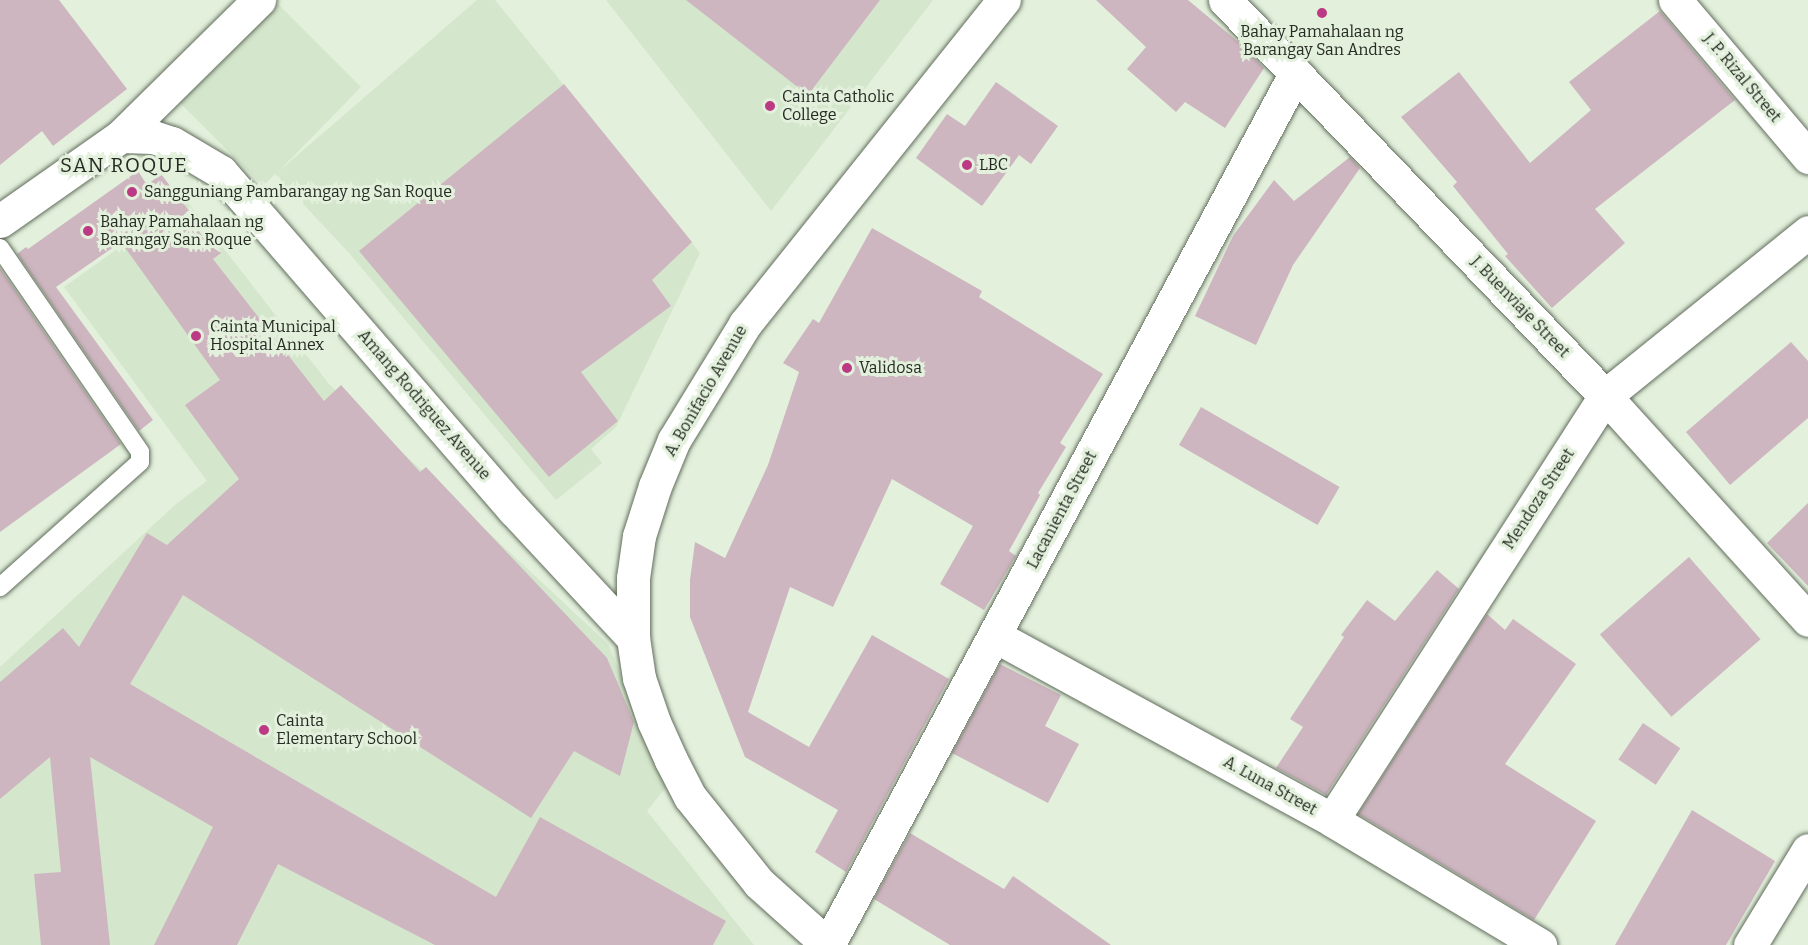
<!DOCTYPE html>
<style>
body{margin:0}
#map{position:relative;width:1808px;height:945px;overflow:hidden;background:#e2f0dc;font-family:Bitter,serif}
div>[style]{position:absolute}
.built>*{inset:0;background:#d4e6cc}
.building>*{inset:0;background:#ceb6c0;transform-origin:0 0}
.roads{filter:drop-shadow(0 0 2px #626d5c) drop-shadow(0 0 2px #626d5c)}
.lane>*{height:18px;margin:-9px;padding:0 9px;transform-origin:9px;border-radius:9px;background:#fff}
.street>*{height:33px;margin:-16.5px;padding:0 16.5px;transform-origin:16.5px;border-radius:16.5px;background:#fff}
.secondary>*{height:33px;margin:-16.5px;padding:0 16.5px;transform-origin:16.5px;border-radius:16.5px;background:#fff}
.dots>*{width:16px;height:16px;translate:-50% -50%;box-sizing:border-box;border:3px solid #e2f0dc;border-radius:50%}
span{translate:-50% -50%;white-space:nowrap;text-align:center;line-height:1.15;-webkit-text-stroke:6px #e2f0dc;paint-order:stroke}
.poi-label{font-size:16px;color:#252a23}
.left{translate:0 -50%;text-align:left}
.street-label{font-size:16px;color:#252a23}
.quarter-label{font-size:20px;color:#252a23;letter-spacing:1.5px}
</style>
<div id="map">
<div class="built">
<div style="clip-path:polygon(477px 0,495px 0,700px 253px,616px 427px,591px 449px,602px 463px,556px 500px,350px 254px,275px 174px,263px 186px,179px 102px,277px 3px,361px 87px,278px 172px)"></div>
<div style="clip-path:polygon(606px 0,933px 0,771px 211px)"></div>
<div style="clip-path:polygon(186px 200px,329px 384px,608px 644px,667px 786px,647px 811px,754px 945px,0 945px,0 667px,176px 504px,207px 481px,64px 287px)"></div>
</div>
<div class="building">
<div style="clip-path:polygon(0 0,59px 0,127px 89px,53px 146px,42px 131px,0 165px)"></div>
<div style="clip-path:polygon(686px 0,880px 0,808px 95px)"></div>
<div style="clip-path:polygon(1096px 0,1188px 0,1242px 45px,1264px 68px,1225px 128px,1185px 102px,1176px 112px,1127px 69px,1146px 47px)"></div>
<div style="clip-path:polygon(1660px 11px,1735px 100px,1595px 209px,1625px 243px,1552px 308px,1505px 256px,1508px 254px,1453px 186px,1457px 182px,1401px 117px,1459px 72px,1530px 163px,1591px 110px,1569px 82px)"></div>
<div style="clip-path:polygon(996px 82px,1058px 126px,1031px 164px,1019px 155px,982px 206px,916px 158px,947px 114px,965px 126px)"></div>
<div style="clip-path:polygon(564px 84px,692px 242px,652px 280px,671px 306px,581px 372px,618px 421px,549px 477px,359px 251px)"></div>
<div style="clip-path:polygon(1350px 157px,1360px 168px,1293px 265px,1256px 345px,1195px 316px,1233px 236px,1274px 180px,1294px 201px)"></div>
<div style="clip-path:polygon(138px 171px,147px 185px,161px 174px,221px 253px,213px 259px,324px 401px,341px 385px,420px 472px,426px 467px,607px 658px,634px 722px,620px 776px,574px 751px,531px 818px,183px 595px,130px 684px,496px 897px,540px 817px,726px 921px,713px 945px,435px 945px,278px 864px,237px 945px,154px 945px,213px 827px,90px 757px,110px 945px,41px 945px,34px 874px,61px 872px,50px 757px,0 799px,0 682px,63px 628px,79px 647px,147px 533px,167px 545px,239px 479px,185px 405px,220px 380px,121px 242px,56px 287px,153px 420px,139px 431px,17px 254px,26px 247px,28px 249px)"></div>
<div style="clip-path:polygon(872px 228px,982px 291px,979px 297px,1103px 374px,1060px 443px,1066px 447px,1038px 493px,1040px 495px,1009px 551px,1016px 556px,984px 610px,940px 584px,973px 526px,892px 479px,833px 607px,790px 587px,748px 712px,809px 747px,872px 635px,949px 679px,846px 872px,815px 852px,838px 810px,745px 757px,690px 617px,690px 580px,695px 542px,725px 558px,768px 465px,799px 372px,783px 363px,813px 319px,819px 323px)"></div>
<div style="clip-path:polygon(0 268px,121px 444px,0 532px)"></div>
<div style="clip-path:polygon(1791px 342px,1808px 361px,1808px 418px,1730px 485px,1686px 432px)"></div>
<div style="left:1201px;top:407px;width:160px;height:44px;rotate:30deg"></div>
<div style="clip-path:polygon(1808px 503px,1808px 586px,1767px 543px)"></div>
<div style="left:1689px;top:557px;width:109px;height:118px;rotate:49deg"></div>
<div style="clip-path:polygon(1437px 570px,1459px 589px,1326px 795px,1276px 768px,1303px 727px,1290px 719px,1344px 637px,1341px 635px,1367px 600px,1395px 621px)"></div>
<div style="clip-path:polygon(1487px 614px,1505px 630px,1513px 619px,1576px 664px,1505px 764px,1596px 821px,1534px 920px,1358px 814px)"></div>
<div style="clip-path:polygon(1000px 664px,1061px 695px,1045px 726px,1079px 744px,1048px 803px,952px 753px)"></div>
<div style="left:1643px;top:723px;width:45px;height:44px;rotate:34deg"></div>
<div style="clip-path:polygon(1692px 810px,1775px 861px,1726px 945px,1615px 945px)"></div>
<div style="clip-path:polygon(910px 833px,1004px 889px,1013px 876px,1111px 945px,950px 945px,874px 899px)"></div>
</div>
<div class="roads">
<div class="lane">
<div style="left:0;top:248px;width:247px;rotate:55.5deg"></div>
<div style="left:140px;top:452px;width:10px;rotate:90deg"></div>
<div style="left:140px;top:462px;width:188px;rotate:138.2deg"></div>
</div>
<div class="street">
<div style="left:1675px;top:0;width:206px;rotate:49.7deg"></div>
<div style="left:121px;top:136px;width:194px;rotate:-44.6deg"></div>
<div style="left:995px;top:636px;width:384px;rotate:28.6deg"></div>
<div style="left:1332px;top:820px;width:243px;rotate:31deg"></div>
<div style="left:1332px;top:820px;width:504px;rotate:-57.22deg"></div>
<div style="left:1605px;top:396px;width:261px;rotate:-38.9deg"></div>
<div style="left:828px;top:945px;width:988px;rotate:-61.8deg"></div>
<div style="left:1750px;top:945px;width:111px;rotate:-58.6deg"></div>
</div>
<div class="secondary">
<div style="left:1225px;top:0;width:549px;rotate:46.18deg"></div>
<div style="left:1605px;top:396px;width:302px;rotate:47.8deg"></div>
<div style="left:0;top:221px;width:148px;rotate:-35.1deg"></div>
<div style="left:121px;top:136px;width:32px;rotate:2deg"></div>
<div style="left:153px;top:137px;width:20px;rotate:18deg"></div>
<div style="left:172px;top:143px;width:57px;rotate:30.6deg"></div>
<div style="left:221px;top:172px;width:447px;rotate:49.1deg"></div>
<div style="left:514px;top:510px;width:175px;rotate:47.1deg"></div>
<div style="left:828px;top:945px;width:93px;rotate:-138.1deg"></div>
<div style="left:759px;top:883px;width:110px;rotate:-128.7deg"></div>
<div style="left:690px;top:797px;width:42px;rotate:-117.2deg"></div>
<div style="left:671px;top:760px;width:42px;rotate:-114.1deg"></div>
<div style="left:654px;top:722px;width:46px;rotate:-108.8deg"></div>
<div style="left:639px;top:678px;width:40px;rotate:-98.5deg"></div>
<div style="left:633px;top:638px;width:60px;rotate:-90deg"></div>
<div style="left:633px;top:578px;width:42px;rotate:-81.9deg"></div>
<div style="left:639px;top:536px;width:52px;rotate:-72.3deg"></div>
<div style="left:655px;top:486px;width:50px;rotate:-67.6deg"></div>
<div style="left:674px;top:440px;width:136px;rotate:-58.5deg"></div>
<div style="left:745px;top:324px;width:415px;rotate:-51.4deg"></div>
</div>
</div>
<div class="dots">
<div style="left:1322px;top:13px;background:#bc3a83"></div>
<div style="left:770px;top:106px;background:#bc3a83"></div>
<div style="left:967px;top:165px;background:#bc3a83"></div>
<div style="left:132px;top:192px;background:#bc3a83"></div>
<div style="left:88px;top:231px;background:#bc3a83"></div>
<div style="left:196px;top:336px;background:#bc3a83"></div>
<div style="left:847px;top:368px;background:#bc3a83"></div>
<div style="left:264px;top:730px;background:#bc3a83"></div>
</div>
<div class="poi-label">
<span style="left:1322px;top:41px">Bahay Pamahalaan ng<br>Barangay San Andres</span>
<span class="left" style="left:782px;top:106px">Cainta Catholic<br>College</span>
<span class="left" style="left:979px;top:165px">LBC</span>
<span class="left" style="left:144px;top:192px">Sangguniang Pambarangay ng San Roque</span>
<span class="left" style="left:100px;top:231px">Bahay Pamahalaan ng<br>Barangay San Roque</span>
<span class="left" style="left:210px;top:336px">Cainta Municipal<br>Hospital Annex</span>
<span class="left" style="left:859px;top:368px">Validosa</span>
<span class="left" style="left:276px;top:730px">Cainta<br>Elementary School</span>
</div>
<div class="street-label">
<span style="left:1742px;top:78px;rotate:50deg">J. P. Rizal Street</span>
<span style="left:1520px;top:307px;rotate:46deg">J. Buenviaje Street</span>
<span style="left:706px;top:391px;rotate:-60deg">A. Bonifacio Avenue</span>
<span style="left:424px;top:405px;rotate:49deg">Amang Rodriguez Avenue</span>
<span style="left:1539px;top:499px;rotate:-57deg">Mendoza Street</span>
<span style="left:1062px;top:510px;rotate:-62deg">Lacanienta Street</span>
<span style="left:1270px;top:786px;rotate:29deg">A. Luna Street</span>
</div>
<div class="quarter-label">
<span style="left:124px;top:165px">SAN ROQUE</span>
</div>
</div>
